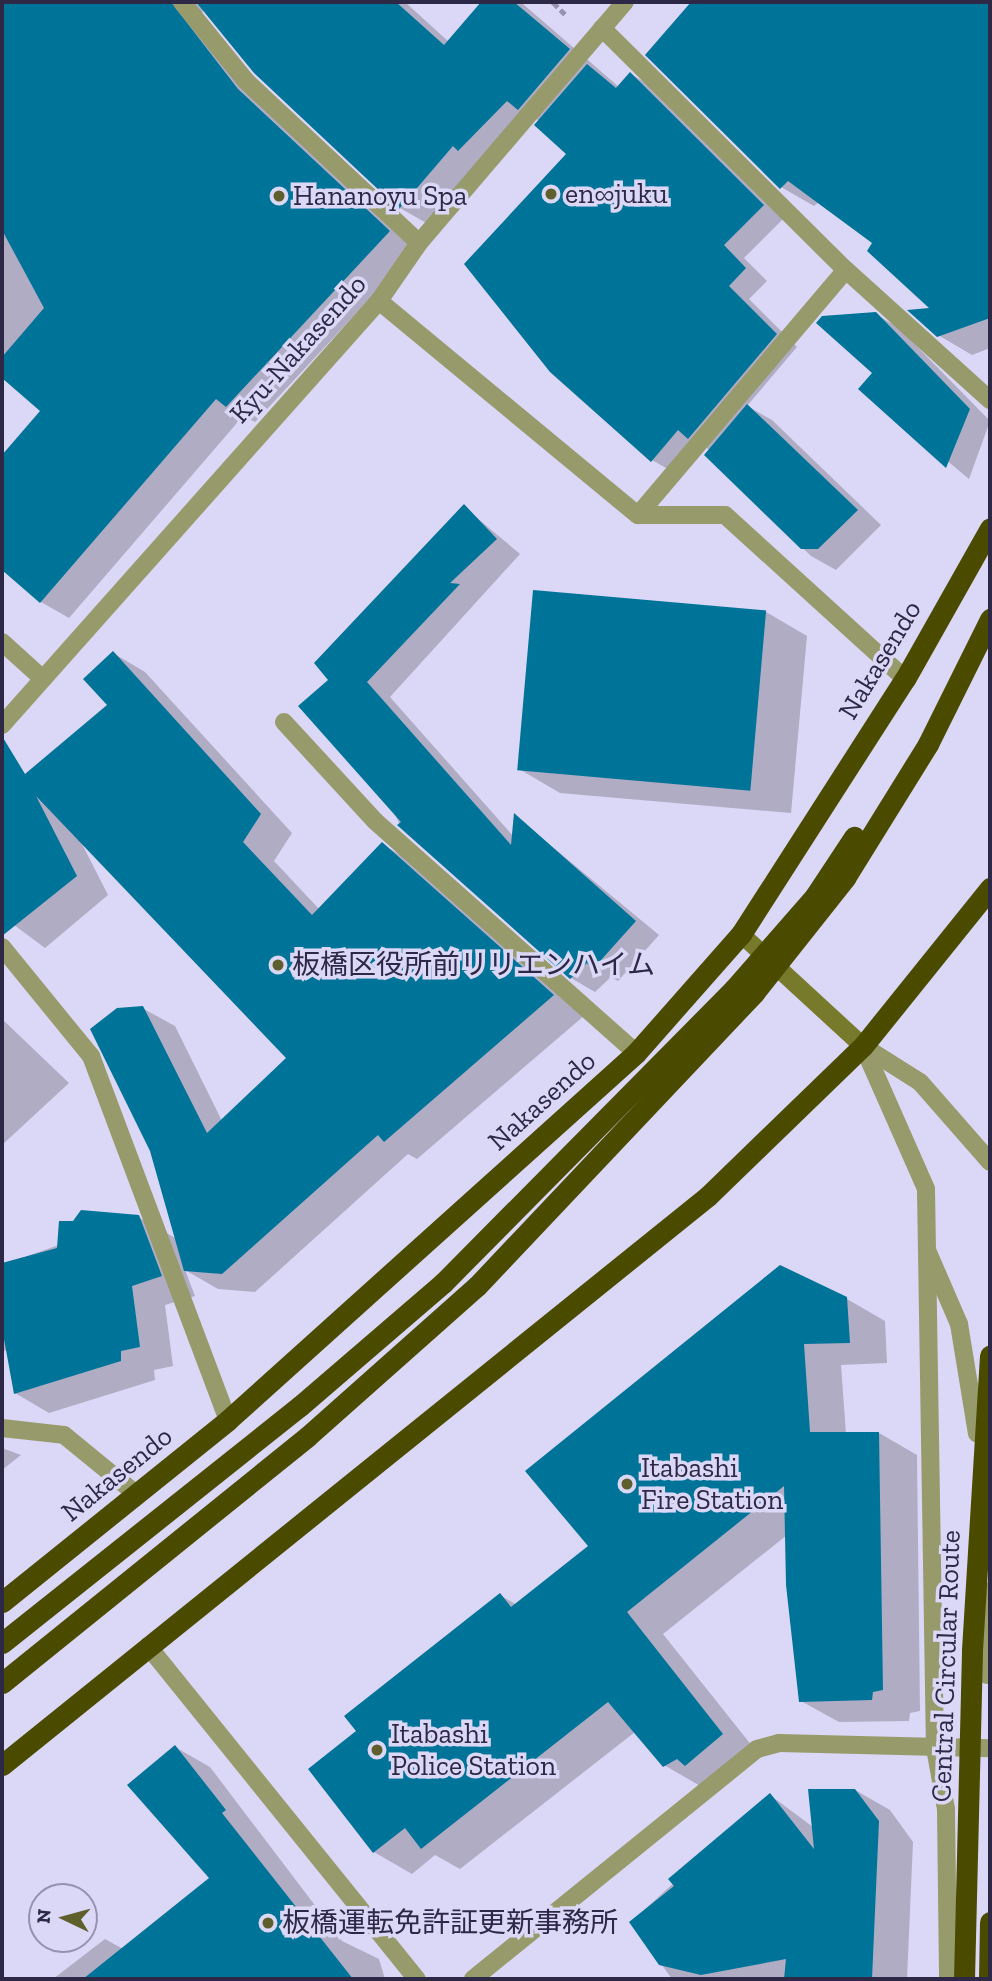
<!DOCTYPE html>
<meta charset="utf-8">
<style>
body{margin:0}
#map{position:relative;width:992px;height:1981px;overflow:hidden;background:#dbd7f6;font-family:"Zilla Slab","Noto Sans JP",serif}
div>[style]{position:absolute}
.shadow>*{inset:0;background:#0003}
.building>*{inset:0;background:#007399;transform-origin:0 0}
.path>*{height:4.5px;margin-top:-2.25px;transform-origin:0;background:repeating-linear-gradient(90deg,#9793b1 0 7px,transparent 0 10.5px)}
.lane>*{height:18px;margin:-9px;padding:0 9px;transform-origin:9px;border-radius:9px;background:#979a6a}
.street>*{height:18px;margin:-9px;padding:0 9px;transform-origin:9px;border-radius:9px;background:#979a6a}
.secondary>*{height:18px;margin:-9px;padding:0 9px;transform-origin:9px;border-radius:9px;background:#77792b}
.highway>*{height:21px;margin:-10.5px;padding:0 10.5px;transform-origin:10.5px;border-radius:10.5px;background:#4b4b00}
.dots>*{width:19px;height:19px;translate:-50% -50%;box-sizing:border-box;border:4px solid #dbd7f6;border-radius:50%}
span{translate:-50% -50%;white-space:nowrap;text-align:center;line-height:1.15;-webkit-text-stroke:7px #dbd7f6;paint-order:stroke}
.poi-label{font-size:28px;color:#2d2845}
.left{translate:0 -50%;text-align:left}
.street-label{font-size:28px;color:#2d2845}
.frame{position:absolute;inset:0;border:4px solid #2d2845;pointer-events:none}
.north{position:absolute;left:28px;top:1883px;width:70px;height:70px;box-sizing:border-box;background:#dbd7f6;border:2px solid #9591af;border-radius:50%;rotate:275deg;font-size:19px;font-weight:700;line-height:28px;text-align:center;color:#2d2845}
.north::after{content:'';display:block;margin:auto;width:24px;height:32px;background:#5e5f2c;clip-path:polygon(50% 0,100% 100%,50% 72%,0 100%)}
</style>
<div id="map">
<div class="shadow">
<div style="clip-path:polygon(2px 2px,339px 2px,345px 9px,355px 2px,405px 2px,449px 42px,483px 2px,523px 4px,619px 87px,630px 74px,652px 86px,784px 218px,744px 258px,767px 281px,749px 299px,797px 347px,747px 406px,772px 420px,881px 525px,836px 570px,811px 556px,706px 455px,710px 450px,698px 443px,673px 472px,652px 460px,569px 154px,540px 121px,534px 118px,428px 224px,400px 208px,256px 72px,203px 8px,201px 27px,417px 248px,255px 422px,243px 416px,69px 618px,41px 602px,2px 568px,2px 457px,42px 411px,2px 378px)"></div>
<div style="clip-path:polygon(694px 2px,990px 2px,990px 348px,972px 355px,938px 335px,934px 310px,875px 243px,819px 202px,814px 206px,781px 187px,647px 55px)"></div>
<div style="clip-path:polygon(875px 314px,898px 327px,990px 421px,969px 479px,861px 389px,875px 373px)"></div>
<div style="clip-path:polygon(464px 507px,520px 554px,390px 697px,513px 836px,515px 816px,659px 935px,618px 981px,611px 977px,595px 992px,571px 978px,400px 825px,331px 680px)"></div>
<div style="clip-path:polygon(766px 612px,807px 636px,791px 813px,560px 793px,519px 769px)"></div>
<div style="clip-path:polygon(113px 653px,145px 672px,292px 833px,274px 861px,320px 910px,382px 844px,414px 863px,585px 1015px,417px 1159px,408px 1154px,255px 1292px,218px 1289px,185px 1270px,195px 1296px,165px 1305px,173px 1366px,154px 1370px,155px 1380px,49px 1413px,15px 1393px,10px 1350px,2px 1351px,2px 1265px,138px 1217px,177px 1239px,142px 1008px,175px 1026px,222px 1121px,288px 1058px,81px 842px,108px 895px,45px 948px,2px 916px,2px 794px,110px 705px)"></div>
<div style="clip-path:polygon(2px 1019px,69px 1083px,2px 1145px)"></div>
<div style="clip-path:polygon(847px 1299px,885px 1321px,887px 1363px,841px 1365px,846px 1434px,879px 1433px,917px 1455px,920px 1711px,910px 1713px,909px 1721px,839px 1722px,801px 1701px,787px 1535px,663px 1634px,760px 1756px,702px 1787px,664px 1765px,635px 1732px,460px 1869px,435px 1855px,412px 1874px,374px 1852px,359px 1731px,500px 1595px,517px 1605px,591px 1547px)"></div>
<div style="clip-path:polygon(2px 1448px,21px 1455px,2px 1470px)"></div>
<div style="clip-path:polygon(175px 1747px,210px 1767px,342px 1941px,379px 1959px,385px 1979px,53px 1979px,105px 1939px,123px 1949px,211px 1878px)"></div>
<div style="clip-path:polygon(855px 1790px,890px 1810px,913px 1842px,907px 1979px,672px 1979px,631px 1922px,770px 1795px,813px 1827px)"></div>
</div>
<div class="building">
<div style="clip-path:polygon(2px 2px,171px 2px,238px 89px,390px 231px,226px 407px,216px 399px,40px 603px,2px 570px,2px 455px,40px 411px,2px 378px,2px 357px,44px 308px,2px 230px)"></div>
<div style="clip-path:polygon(196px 2px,396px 2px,444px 45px,481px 2px,514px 2px,570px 49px,518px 110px,507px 101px,458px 151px,453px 146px,399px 209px,254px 73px)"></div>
<div style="clip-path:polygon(691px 2px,990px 2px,990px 318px,937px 337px,907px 310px,929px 308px,867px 251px,872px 243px,788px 181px,780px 189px,645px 55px)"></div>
<div style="clip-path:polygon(587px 64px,616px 88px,630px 72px,764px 205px,724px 245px,746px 268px,729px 286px,777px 334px,688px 439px,678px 430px,651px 462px,550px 372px,464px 264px,566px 154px,534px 125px)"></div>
<div style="clip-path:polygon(876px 312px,970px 409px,946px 468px,858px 389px,872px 373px,816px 323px,822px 316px)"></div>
<div style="clip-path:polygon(747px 404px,858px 510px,818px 549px,801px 549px,704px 455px)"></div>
<div style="clip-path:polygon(464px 504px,497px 539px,450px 583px,460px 584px,367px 682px,511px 845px,514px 813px,636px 921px,593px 969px,587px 963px,570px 979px,397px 825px,401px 822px,298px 706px,328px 680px,314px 663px)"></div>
<div style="left:533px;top:590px;width:234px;height:181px;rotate:5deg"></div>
<div style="clip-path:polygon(113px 651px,261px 814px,243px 842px,312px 915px,382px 842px,554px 995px,384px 1142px,378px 1135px,222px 1274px,184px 1271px,150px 1151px,90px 1029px,117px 1008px,143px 1006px,207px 1133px,286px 1058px,36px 796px,77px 876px,2px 936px,2px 736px,25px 774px,107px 705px,83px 679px)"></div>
<div style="clip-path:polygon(81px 1210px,139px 1215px,162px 1276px,132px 1286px,140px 1347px,121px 1351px,121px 1361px,14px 1394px,2px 1328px,2px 1263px,57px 1248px,59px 1221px,73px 1221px)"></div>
<div style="clip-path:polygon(780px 1265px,847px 1297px,850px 1343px,804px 1344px,810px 1432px,879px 1432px,883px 1690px,873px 1692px,872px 1700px,799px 1702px,786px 1585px,784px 1486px,627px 1612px,723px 1734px,685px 1766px,677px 1759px,663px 1767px,608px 1702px,421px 1849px,405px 1828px,373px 1853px,308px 1769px,356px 1731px,344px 1716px,500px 1593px,511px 1607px,588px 1546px,525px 1471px)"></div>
<div style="clip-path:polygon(175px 1745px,226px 1810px,222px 1813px,353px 1979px,83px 1979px,209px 1878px,127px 1785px)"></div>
<div style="clip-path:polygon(808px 1789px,855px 1789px,879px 1821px,872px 1979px,784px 1979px,786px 1959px,701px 1975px,659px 1965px,629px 1922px,674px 1886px,668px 1879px,770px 1793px,814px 1849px)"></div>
</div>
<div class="path">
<div style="left:553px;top:2px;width:18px;rotate:45deg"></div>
</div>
<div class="lane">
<div style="left:602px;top:28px;width:344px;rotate:44.8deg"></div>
<div style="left:846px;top:270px;width:194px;rotate:42.1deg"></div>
<div style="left:284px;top:722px;width:134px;rotate:47.4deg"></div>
<div style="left:375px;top:821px;width:349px;rotate:41.6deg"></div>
<div style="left:2px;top:947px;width:141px;rotate:50.8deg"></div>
<div style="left:91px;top:1056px;width:389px;rotate:69.4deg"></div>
<div style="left:927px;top:1250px;width:81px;rotate:66.6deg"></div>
<div style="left:959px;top:1324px;width:111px;rotate:80.7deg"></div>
<div style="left:984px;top:1591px;width:84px;rotate:88deg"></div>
</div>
<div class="street">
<div style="left:182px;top:2px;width:102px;rotate:51deg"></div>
<div style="left:246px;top:81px;width:237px;rotate:43.1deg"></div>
<div style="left:379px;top:301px;width:336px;rotate:39.6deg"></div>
<div style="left:638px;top:515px;width:87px"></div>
<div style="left:725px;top:515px;width:244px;rotate:42.3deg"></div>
<div style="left:638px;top:515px;width:321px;rotate:-49.7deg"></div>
<div style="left:2px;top:642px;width:55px;rotate:42.1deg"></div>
<div style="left:2px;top:725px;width:567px;rotate:-48.36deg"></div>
<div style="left:379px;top:301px;width:70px;rotate:-55.4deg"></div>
<div style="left:419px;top:243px;width:317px;rotate:-49.5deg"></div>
<div style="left:863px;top:1046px;width:156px;rotate:66.2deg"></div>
<div style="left:926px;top:1189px;width:559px;rotate:89.08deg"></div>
<div style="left:935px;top:1748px;width:62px;rotate:79.8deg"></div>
<div style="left:946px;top:1809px;width:170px;rotate:89.3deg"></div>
<div style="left:863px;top:1046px;width:67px;rotate:32.3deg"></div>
<div style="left:920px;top:1082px;width:106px;rotate:48.8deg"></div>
<div style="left:2px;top:1428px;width:62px;rotate:6.4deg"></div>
<div style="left:64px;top:1435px;width:93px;rotate:39.3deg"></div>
<div style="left:148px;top:1646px;width:428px;rotate:51.1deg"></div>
<div style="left:473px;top:1979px;width:365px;rotate:-39deg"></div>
<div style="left:757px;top:1749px;width:23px;rotate:-15deg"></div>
<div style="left:779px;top:1743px;width:211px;rotate:1.4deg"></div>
</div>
<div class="secondary">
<div style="left:741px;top:934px;width:166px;rotate:42.6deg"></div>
</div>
<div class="highway">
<div style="left:2px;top:1602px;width:290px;rotate:-38.8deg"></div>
<div style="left:228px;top:1420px;width:549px;rotate:-41.97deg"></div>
<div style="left:636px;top:1053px;width:159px;rotate:-48.6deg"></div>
<div style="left:741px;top:934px;width:303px;rotate:-57.3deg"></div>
<div style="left:905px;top:679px;width:173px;rotate:-60.6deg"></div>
<div style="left:2px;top:1643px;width:381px;rotate:-38.5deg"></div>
<div style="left:300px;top:1406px;width:189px;rotate:-40.7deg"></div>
<div style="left:443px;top:1283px;width:414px;rotate:-45.3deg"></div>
<div style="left:734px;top:989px;width:123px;rotate:-48.9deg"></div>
<div style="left:815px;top:896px;width:71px;rotate:-56.5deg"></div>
<div style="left:2px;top:1683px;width:393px;rotate:-38.9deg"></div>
<div style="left:308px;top:1436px;width:226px;rotate:-41.6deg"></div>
<div style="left:477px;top:1286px;width:403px;rotate:-46.6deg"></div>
<div style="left:754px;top:993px;width:147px;rotate:-51.6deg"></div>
<div style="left:845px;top:878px;width:158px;rotate:-58.2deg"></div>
<div style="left:928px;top:744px;width:140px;rotate:-63.6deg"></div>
<div style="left:2px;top:1765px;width:907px;rotate:-38.87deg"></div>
<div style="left:708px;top:1196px;width:216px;rotate:-44.1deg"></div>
<div style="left:863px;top:1046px;width:203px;rotate:-51.2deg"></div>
<div style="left:964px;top:1979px;width:329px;rotate:-88.6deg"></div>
<div style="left:972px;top:1650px;width:295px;rotate:-86.5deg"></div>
<div style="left:989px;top:1979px;width:57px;rotate:-89deg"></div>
</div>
<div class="dots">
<div style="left:551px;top:194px;background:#5e5f2c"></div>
<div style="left:279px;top:196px;background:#5e5f2c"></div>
<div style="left:278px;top:965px;background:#5e5f2c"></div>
<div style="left:627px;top:1484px;background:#5e5f2c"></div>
<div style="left:377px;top:1750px;background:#5e5f2c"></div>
<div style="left:268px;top:1923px;background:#5e5f2c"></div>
</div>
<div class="poi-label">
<span class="left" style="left:565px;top:194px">en∞juku</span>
<span class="left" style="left:293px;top:196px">Hananoyu Spa</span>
<span class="left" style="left:292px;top:965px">板橋区役所前リリエンハイム</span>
<span class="left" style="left:641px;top:1484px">Itabashi<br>Fire Station</span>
<span class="left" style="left:391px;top:1750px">Itabashi<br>Police Station</span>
<span class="left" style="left:282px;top:1923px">板橋運転免許証更新事務所</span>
</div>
<div class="street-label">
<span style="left:298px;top:349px;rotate:-48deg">Kyu-Nakasendo</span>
<span style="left:880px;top:660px;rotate:-59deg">Nakasendo</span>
<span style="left:542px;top:1101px;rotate:-42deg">Nakasendo</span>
<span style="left:117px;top:1474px;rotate:-39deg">Nakasendo</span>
<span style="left:946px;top:1666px;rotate:-88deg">Central Circular Route</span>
</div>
<div class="frame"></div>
<div class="north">N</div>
</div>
